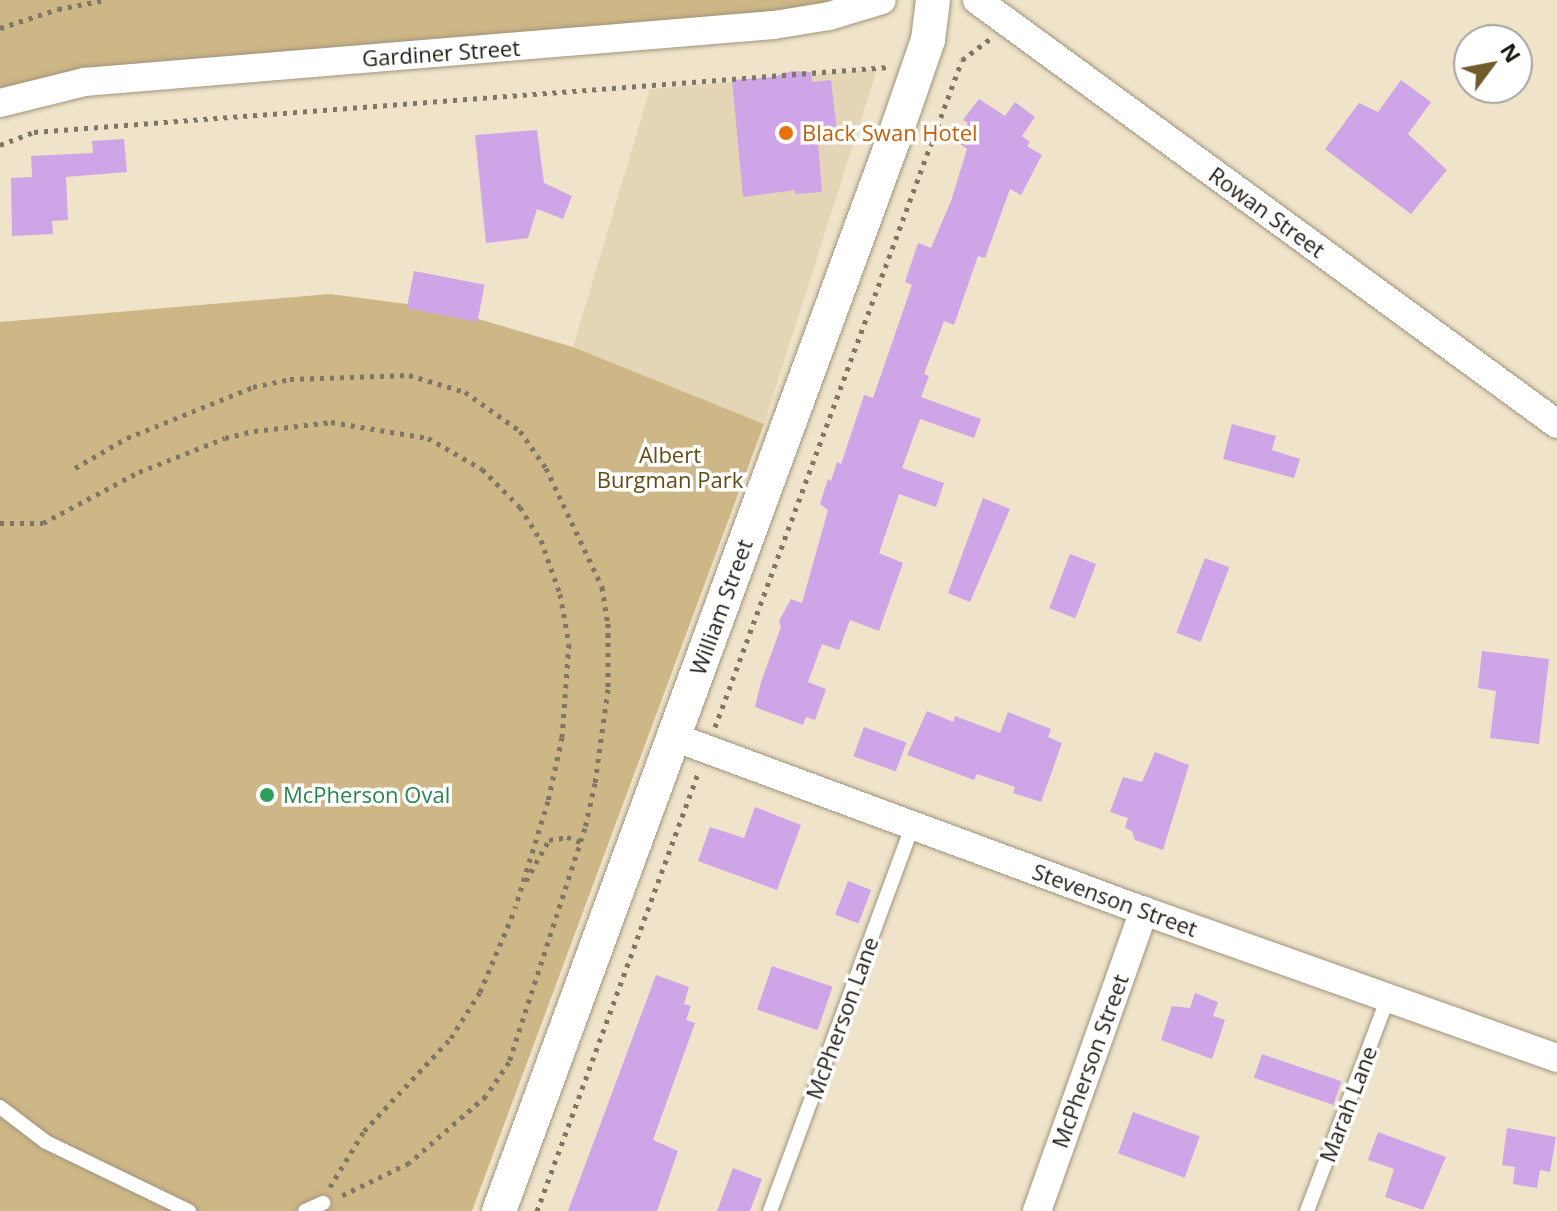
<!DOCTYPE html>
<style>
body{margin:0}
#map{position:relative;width:1557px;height:1211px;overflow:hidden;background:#efe3ca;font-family:"Open Sans",sans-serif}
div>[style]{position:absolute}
.built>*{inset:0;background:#e5d5b7}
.green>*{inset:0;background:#ceb787}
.building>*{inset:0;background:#cea6e7;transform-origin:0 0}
.path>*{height:5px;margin-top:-2.5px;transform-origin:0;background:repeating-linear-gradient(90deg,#7f7766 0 4px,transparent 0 10px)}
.roads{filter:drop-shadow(0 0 2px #9f947d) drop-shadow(0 0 2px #9f947d)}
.service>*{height:14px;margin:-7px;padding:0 7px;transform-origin:7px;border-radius:7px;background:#fff}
.minor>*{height:28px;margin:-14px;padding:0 14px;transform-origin:14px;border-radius:14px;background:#fff}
.tertiary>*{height:34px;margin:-17px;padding:0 17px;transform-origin:17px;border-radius:17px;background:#fff}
.dots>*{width:22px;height:22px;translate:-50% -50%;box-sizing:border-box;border:4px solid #fff;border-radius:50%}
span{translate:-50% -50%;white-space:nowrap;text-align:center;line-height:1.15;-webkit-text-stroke:7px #fff;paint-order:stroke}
.street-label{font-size:22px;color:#201b12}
.food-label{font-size:22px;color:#c56008}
.left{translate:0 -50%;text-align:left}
.park-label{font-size:22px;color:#644c15}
.leisure-label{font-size:22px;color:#27864d}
.north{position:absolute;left:1453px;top:24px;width:80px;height:80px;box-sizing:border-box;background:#fff;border:2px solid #a6a4a0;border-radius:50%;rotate:58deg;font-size:22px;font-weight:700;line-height:32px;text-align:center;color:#201b12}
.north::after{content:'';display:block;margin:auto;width:28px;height:36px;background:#715b2b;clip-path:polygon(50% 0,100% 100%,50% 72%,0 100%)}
</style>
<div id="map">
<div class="built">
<div style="clip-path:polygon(877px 69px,764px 424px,573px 347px,650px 89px)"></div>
</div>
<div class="green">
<div style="clip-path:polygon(0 0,882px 0,0 103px)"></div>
<div style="clip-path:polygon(330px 294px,445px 309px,573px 347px,764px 424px,472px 1211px,0 1211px,0 322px)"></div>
</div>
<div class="building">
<div style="clip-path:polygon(792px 71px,811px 72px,812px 82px,831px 80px,838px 139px,818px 142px,822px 192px,795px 194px,795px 190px,743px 197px,732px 80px,773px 77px)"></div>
<div style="clip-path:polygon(1401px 80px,1431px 102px,1408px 134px,1447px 170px,1411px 214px,1325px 149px,1359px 103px,1378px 112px)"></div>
<div style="clip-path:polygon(979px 99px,1005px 116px,1015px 102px,1035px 117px,1022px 136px,1030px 142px,1027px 146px,1042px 155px,1021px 195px,1010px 189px,985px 258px,978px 256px,954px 325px,944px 321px,924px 374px,929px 376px,921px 397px,981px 419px,974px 438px,920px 419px,902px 468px,944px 483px,936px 507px,899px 494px,879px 553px,903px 563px,879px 631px,850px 620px,839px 650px,822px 644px,808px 682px,826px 689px,815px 720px,806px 717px,803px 725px,755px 707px,761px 682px,781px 627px,779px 621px,791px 599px,802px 603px,828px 510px,820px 504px,828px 479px,831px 481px,837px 462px,841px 464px,864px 395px,873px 398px,912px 285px,905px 282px,918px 243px,931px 248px,951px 201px,967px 149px,955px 140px,968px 123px,963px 120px)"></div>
<div style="clip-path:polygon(537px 130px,544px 183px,572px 196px,563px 219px,537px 209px,528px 238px,486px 243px,475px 135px)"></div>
<div style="clip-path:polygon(124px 139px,127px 172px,66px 177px,68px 220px,52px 221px,53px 234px,12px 236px,11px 178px,32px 177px,31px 156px,93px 153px,92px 141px)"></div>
<div style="left:414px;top:271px;width:72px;height:38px;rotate:11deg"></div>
<div style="clip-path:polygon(1232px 424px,1276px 436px,1272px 450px,1300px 459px,1294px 478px,1223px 459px)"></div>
<div style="clip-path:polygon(983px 498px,1010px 509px,970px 602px,948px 593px)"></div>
<div style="left:1070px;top:554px;width:28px;height:58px;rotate:21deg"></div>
<div style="left:1205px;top:558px;width:26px;height:80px;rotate:21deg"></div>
<div style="clip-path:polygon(1482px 651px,1549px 659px,1539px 744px,1490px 738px,1496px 691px,1478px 688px)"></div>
<div style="clip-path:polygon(927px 711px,953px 722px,955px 716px,1000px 733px,1008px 712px,1051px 729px,1048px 737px,1062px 743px,1041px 802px,1013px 793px,1015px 787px,977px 774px,974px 780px,907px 755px)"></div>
<div style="left:864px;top:727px;width:45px;height:31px;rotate:20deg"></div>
<div style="clip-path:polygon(1155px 752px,1189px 765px,1163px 850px,1135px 840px,1132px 831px,1125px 828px,1128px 818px,1110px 812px,1123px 777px,1142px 782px)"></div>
<div style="clip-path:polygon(755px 807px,801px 825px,777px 890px,698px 861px,710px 827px,744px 838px)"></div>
<div style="left:848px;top:881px;width:25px;height:36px;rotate:21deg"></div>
<div style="left:772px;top:966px;width:64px;height:46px;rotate:19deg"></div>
<div style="clip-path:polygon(656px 975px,689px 987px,684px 1004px,691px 1006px,686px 1020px,695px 1023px,653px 1140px,678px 1151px,657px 1211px,568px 1211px)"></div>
<div style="clip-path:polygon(1195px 993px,1218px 1002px,1213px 1016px,1225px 1020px,1212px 1059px,1161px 1040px,1172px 1006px,1190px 1008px)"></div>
<div style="left:1262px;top:1054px;width:84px;height:25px;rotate:19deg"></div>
<div style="left:1133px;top:1112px;width:71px;height:44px;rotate:20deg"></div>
<div style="clip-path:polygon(1507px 1128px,1556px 1137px,1550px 1172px,1540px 1170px,1537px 1188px,1513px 1184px,1515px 1167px,1502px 1165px)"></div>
<div style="clip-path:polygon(1378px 1132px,1446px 1157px,1423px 1210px,1385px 1197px,1394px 1169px,1368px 1160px)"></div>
<div style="clip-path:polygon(733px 1168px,762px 1179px,750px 1211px,717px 1211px)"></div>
</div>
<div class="path">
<div style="left:0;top:28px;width:61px;rotate:-18.1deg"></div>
<div style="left:58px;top:9px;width:48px;rotate:-10.8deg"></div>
<div style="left:0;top:145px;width:36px;rotate:-21deg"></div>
<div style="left:34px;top:132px;width:857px;rotate:-4.35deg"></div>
<div style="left:75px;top:468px;width:60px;rotate:-30deg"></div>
<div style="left:127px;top:438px;width:136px;rotate:-22deg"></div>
<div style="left:253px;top:387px;width:38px;rotate:-12deg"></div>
<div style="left:290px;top:379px;width:119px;rotate:-1.9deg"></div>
<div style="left:409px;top:375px;width:59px;rotate:16.9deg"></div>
<div style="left:465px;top:392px;width:67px;rotate:35.3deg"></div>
<div style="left:520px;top:431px;width:45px;rotate:54.9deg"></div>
<div style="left:546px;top:468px;width:132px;rotate:64.8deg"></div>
<div style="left:602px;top:587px;width:36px;rotate:81deg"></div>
<div style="left:608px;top:623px;width:66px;rotate:90deg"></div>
<div style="left:608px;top:689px;width:95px;rotate:97.9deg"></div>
<div style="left:595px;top:783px;width:46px;rotate:102.5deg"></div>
<div style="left:585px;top:828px;width:246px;rotate:108deg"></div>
<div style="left:509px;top:1062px;width:41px;rotate:124.1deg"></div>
<div style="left:486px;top:1096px;width:102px;rotate:139deg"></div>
<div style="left:409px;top:1163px;width:78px;rotate:154.1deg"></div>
<div style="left:0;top:523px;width:43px"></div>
<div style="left:43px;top:523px;width:109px;rotate:-28deg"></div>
<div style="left:139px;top:472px;width:92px;rotate:-21.6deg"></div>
<div style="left:225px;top:438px;width:30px;rotate:-14deg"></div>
<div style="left:254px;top:431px;width:78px;rotate:-6.7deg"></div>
<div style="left:331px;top:422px;width:98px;rotate:9.4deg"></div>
<div style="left:428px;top:438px;width:62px;rotate:29.9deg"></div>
<div style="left:482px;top:469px;width:54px;rotate:45deg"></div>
<div style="left:520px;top:507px;width:39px;rotate:58deg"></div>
<div style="left:541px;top:540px;width:57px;rotate:70.6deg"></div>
<div style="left:560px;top:594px;width:51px;rotate:79.8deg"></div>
<div style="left:569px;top:644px;width:93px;rotate:94.3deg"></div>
<div style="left:562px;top:737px;width:66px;rotate:102.3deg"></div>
<div style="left:548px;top:801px;width:112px;rotate:107.1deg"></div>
<div style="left:715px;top:727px;width:711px;rotate:-69.68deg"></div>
<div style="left:962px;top:60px;width:35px;rotate:-37deg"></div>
<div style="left:526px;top:881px;width:47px;rotate:-60.7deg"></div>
<div style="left:549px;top:840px;width:18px;rotate:-9deg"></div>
<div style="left:567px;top:837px;width:15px;rotate:20deg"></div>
<div style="left:330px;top:1187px;width:66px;rotate:-58.7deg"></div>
<div style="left:364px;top:1131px;width:127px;rotate:-46.9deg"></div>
<div style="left:451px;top:1038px;width:54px;rotate:-57.8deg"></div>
<div style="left:480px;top:992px;width:90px;rotate:-67.1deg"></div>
<div style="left:537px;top:1211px;width:466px;rotate:-69.8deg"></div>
</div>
<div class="roads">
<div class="service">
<div style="left:0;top:1107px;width:58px;rotate:37.3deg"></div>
<div style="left:46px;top:1142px;width:159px;rotate:25.8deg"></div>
<div style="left:305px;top:1211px;width:20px;rotate:-24deg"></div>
<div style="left:770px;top:1211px;width:412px;rotate:-69.7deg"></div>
<div style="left:1307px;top:1211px;width:228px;rotate:-69.2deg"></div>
</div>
<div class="minor">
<div style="left:977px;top:0;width:718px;rotate:36.17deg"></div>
<div style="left:0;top:103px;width:87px;rotate:-14deg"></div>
<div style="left:84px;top:82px;width:692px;rotate:-4.72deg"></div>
<div style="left:774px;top:25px;width:56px;rotate:-9.3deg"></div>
<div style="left:829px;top:16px;width:55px;rotate:-16.8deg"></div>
<div style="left:674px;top:737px;width:501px;rotate:20.32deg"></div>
<div style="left:1144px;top:911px;width:438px;rotate:19.6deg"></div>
<div style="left:1037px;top:1211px;width:319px;rotate:-70.4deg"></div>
</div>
<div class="tertiary">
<div style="left:499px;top:1211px;width:1140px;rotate:-69.79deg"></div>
<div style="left:893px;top:141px;width:107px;rotate:-70.9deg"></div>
<div style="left:928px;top:40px;width:40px;rotate:-82.9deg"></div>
</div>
</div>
<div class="dots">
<div style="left:786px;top:133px;background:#e8710a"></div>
<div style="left:267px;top:795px;background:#2e9e5b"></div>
</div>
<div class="street-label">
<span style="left:441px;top:53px;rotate:-4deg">Gardiner Street</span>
<span style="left:1267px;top:212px;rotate:36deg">Rowan Street</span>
<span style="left:721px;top:607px;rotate:-70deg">William Street</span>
<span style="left:1115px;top:900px;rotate:20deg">Stevenson Street</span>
<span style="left:842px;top:1018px;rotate:-70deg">McPherson Lane</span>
<span style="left:1090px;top:1061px;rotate:-70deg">McPherson Street</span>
<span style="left:1348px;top:1104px;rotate:-69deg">Marah Lane</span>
</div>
<div class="food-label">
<span class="left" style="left:802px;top:133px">Black Swan Hotel</span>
</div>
<div class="park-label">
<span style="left:670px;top:467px">Albert<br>Burgman Park</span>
</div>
<div class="leisure-label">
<span class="left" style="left:283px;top:795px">McPherson Oval</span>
</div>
<div class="north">N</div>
</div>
